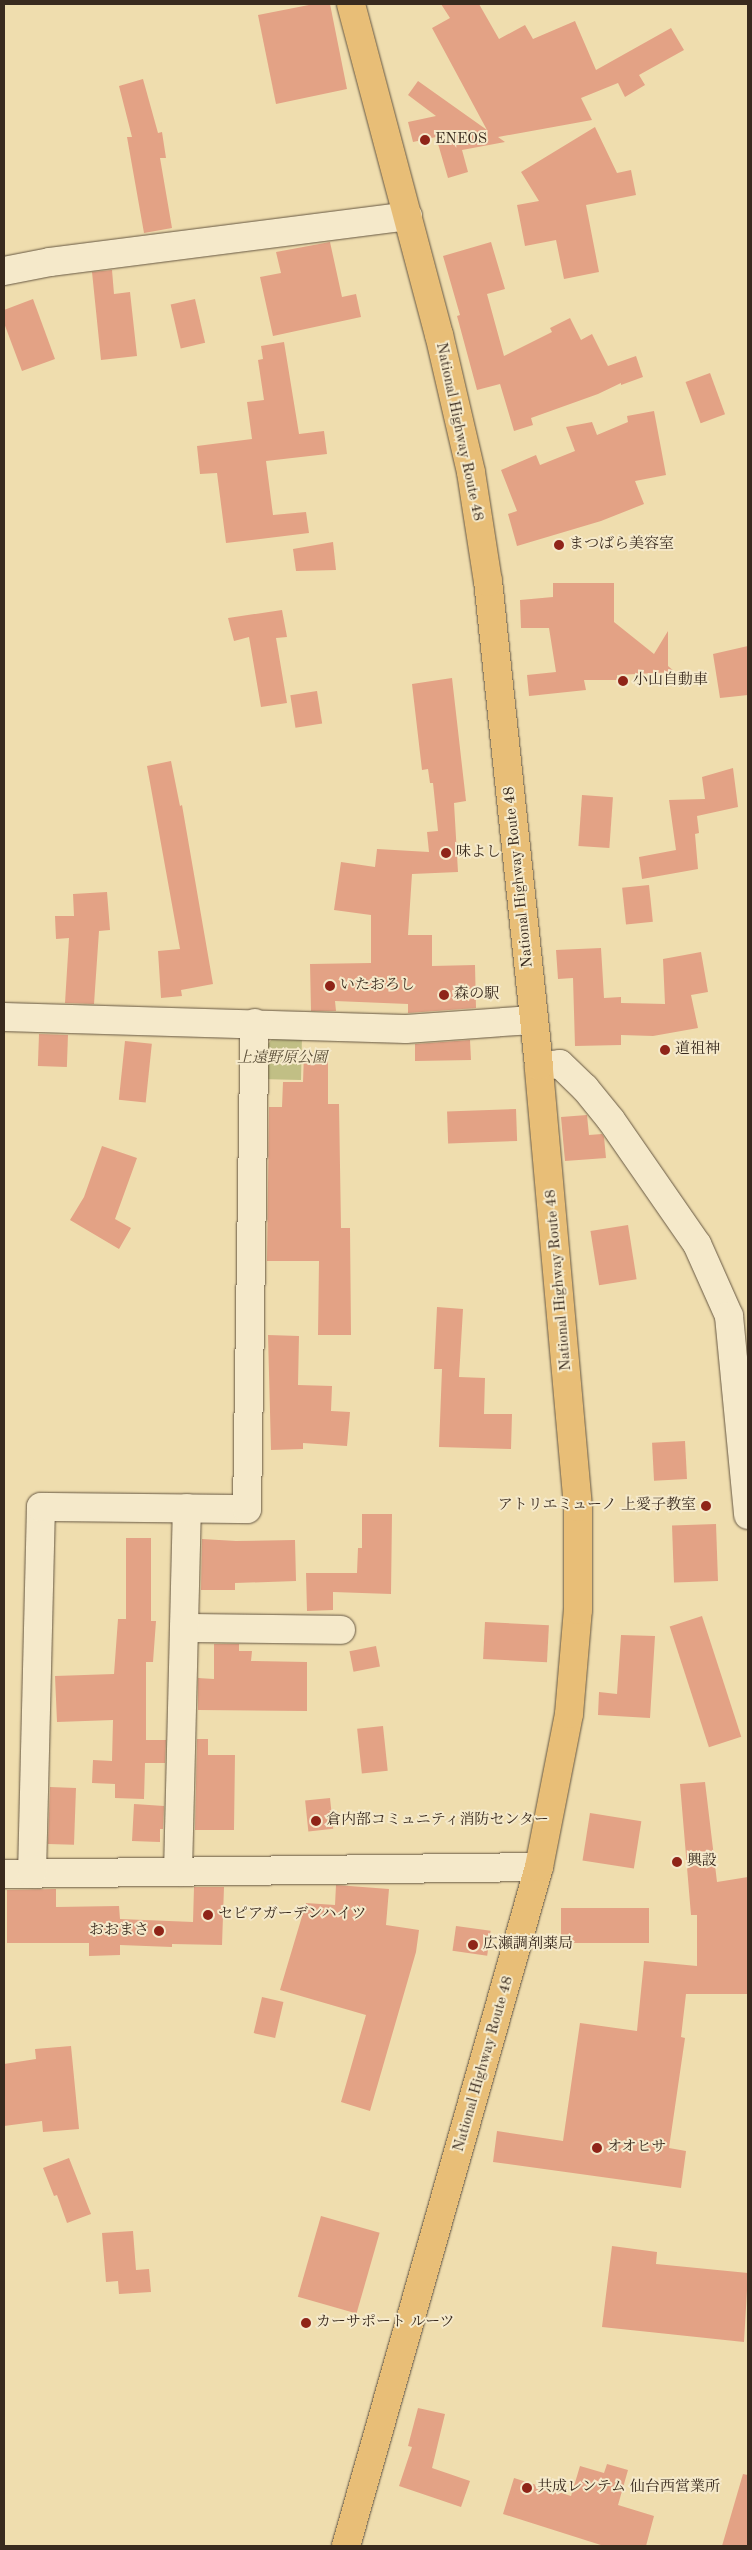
<!DOCTYPE html>
<meta charset="utf-8">
<style>
body{margin:0}
#map{position:relative;width:752px;height:2550px;overflow:hidden;background:#efddae;font-family:"Old Standard TT","Noto Serif JP",serif}
div>[style]{position:absolute}
.green>*{inset:0;background:#c1bf85}
.building>*{inset:0;background:#e3a285;transform-origin:0 0}
.roads{filter:drop-shadow(0 0 1px #665742) drop-shadow(0 0 1px #665742)}
.minor>*{height:28px;margin:-14px;padding:0 14px;transform-origin:14px;border-radius:14px;background:#f5e9ca}
.highway>*{height:28px;margin:-14px;padding:0 14px;transform-origin:14px;border-radius:14px;background:#e8be77}
.dots>*{width:14px;height:14px;translate:-50% -50%;box-sizing:border-box;border:2px solid #f5e9ca;border-radius:50%}
span{translate:-50% -50%;white-space:nowrap;text-align:center;line-height:1.15;-webkit-text-stroke:4px #f5e9ca;paint-order:stroke}
.poi-label{font-size:15px;color:#392a1e}
.left{translate:0 -50%;text-align:left}
.right{translate:-100% -50%;text-align:right}
.street-label{font-size:15px;color:#392a1e}
.park-label{font-size:15px;color:#5b4f38;font-style:italic}
.frame{position:absolute;inset:0;border:5px solid #392a1e;pointer-events:none}
</style>
<div id="map">
<div class="green">
<div style="clip-path:polygon(275px 1035px,302px 1035px,301px 1080px,260px 1079px,261px 1053px)"></div>
</div>
<div class="building">
<div style="clip-path:polygon(314px 4px,330px 4px,347px 89px,276px 104px,258px 15px)"></div>
<div style="clip-path:polygon(441px 4px,479px 4px,499px 39px,525px 25px,533px 39px,575px 21px,596px 70px,671px 28px,684px 50px,639px 75px,645px 85px,625px 97px,618px 83px,581px 98px,592px 120px,498px 137px,505px 142px,462px 150px,468px 172px,448px 178px,436px 137px,413px 142px,408px 122px,436px 116px,408px 95px,418px 81px,487px 130px,432px 28px,450px 18px)"></div>
<div style="clip-path:polygon(143px 79px,158px 133px,162px 132px,166px 158px,160px 158px,172px 228px,144px 233px,127px 137px,132px 137px,119px 86px)"></div>
<div style="clip-path:polygon(595px 127px,617px 173px,631px 170px,636px 195px,586px 205px,599px 272px,564px 279px,556px 240px,525px 246px,517px 205px,539px 201px,521px 172px)"></div>
<div style="clip-path:polygon(330px 242px,342px 297px,356px 294px,361px 317px,273px 336px,260px 277px,281px 273px,276px 252px)"></div>
<div style="clip-path:polygon(491px 242px,505px 289px,487px 294px,504px 356px,552px 332px,550px 328px,570px 318px,581px 340px,592px 334px,608px 366px,636px 356px,643px 377px,621px 385px,621px 383px,598px 394px,531px 418px,533px 425px,514px 431px,500px 384px,477px 390px,457px 316px,460px 315px,443px 256px)"></div>
<div style="clip-path:polygon(112px 270px,114px 294px,130px 292px,137px 356px,101px 360px,92px 272px)"></div>
<div style="clip-path:polygon(33px 299px,55px 359px,22px 371px,4px 323px,4px 310px)"></div>
<div style="left:195px;top:299px;width:45px;height:25px;rotate:77deg"></div>
<div style="clip-path:polygon(284px 342px,299px 434px,324px 431px,327px 454px,266px 461px,273px 515px,306px 512px,309px 533px,226px 543px,217px 473px,200px 474px,197px 446px,252px 439px,247px 402px,264px 400px,258px 360px,263px 359px,261px 346px)"></div>
<div style="left:710px;top:373px;width:44px;height:26px;rotate:70deg"></div>
<div style="clip-path:polygon(654px 411px,666px 475px,635px 481px,644px 504px,601px 521px,517px 546px,508px 514px,517px 511px,501px 470px,536px 455px,540px 465px,575px 451px,566px 427px,592px 422px,597px 435px,628px 422px,627px 416px)"></div>
<div style="clip-path:polygon(333px 542px,336px 570px,296px 571px,293px 549px)"></div>
<div style="clip-path:polygon(553px 583px,614px 583px,614px 622px,654px 654px,668px 631px,668px 666px,675px 672px,617px 675px,617px 680px,584px 680px,586px 690px,529px 696px,527px 675px,556px 672px,549px 628px,521px 628px,520px 600px,553px 597px)"></div>
<div style="clip-path:polygon(282px 610px,287px 637px,276px 638px,287px 703px,261px 707px,249px 637px,234px 641px,228px 618px)"></div>
<div style="clip-path:polygon(748px 646px,748px 695px,720px 698px,713px 654px)"></div>
<div style="clip-path:polygon(452px 678px,466px 801px,454px 803px,458px 872px,412px 874px,408px 935px,432px 935px,432px 966px,475px 965px,476px 1008px,408px 1013px,408px 1004px,335px 1001px,336px 1011px,311px 1011px,310px 964px,371px 963px,371px 915px,334px 910px,341px 862px,375px 867px,377px 849px,429px 852px,427px 832px,438px 831px,433px 783px,430px 783px,428px 769px,422px 770px,412px 684px)"></div>
<div style="left:317px;top:691px;width:33px;height:27px;rotate:81deg"></div>
<div style="clip-path:polygon(171px 761px,180px 806px,182px 805px,213px 984px,181px 990px,182px 996px,161px 998px,158px 951px,180px 949px,147px 766px)"></div>
<div style="clip-path:polygon(733px 768px,738px 807px,697px 816px,699px 833px,695px 834px,698px 869px,642px 879px,639px 857px,676px 850px,669px 800px,705px 799px,702px 777px)"></div>
<div style="left:582px;top:795px;width:31px;height:51px;rotate:4deg"></div>
<div style="left:649px;top:885px;width:37px;height:27px;rotate:84deg"></div>
<div style="clip-path:polygon(107px 892px,110px 930px,99px 931px,94px 1004px,65px 1003px,69px 938px,56px 939px,55px 916px,74px 916px,73px 894px)"></div>
<div style="clip-path:polygon(601px 948px,604px 998px,621px 997px,621px 1003px,665px 1004px,663px 959px,701px 952px,708px 992px,691px 995px,698px 1028px,653px 1036px,621px 1035px,621px 1045px,575px 1046px,573px 978px,558px 979px,556px 950px)"></div>
<div style="left:39px;top:1034px;width:29px;height:32px;rotate:2deg"></div>
<div style="clip-path:polygon(470px 1040px,471px 1060px,415px 1061px,415px 1044px)"></div>
<div style="left:125px;top:1041px;width:27px;height:59px;rotate:6deg"></div>
<div style="clip-path:polygon(304px 1053px,328px 1053px,328px 1104px,339px 1104px,341px 1228px,350px 1228px,351px 1335px,318px 1335px,319px 1261px,267px 1261px,269px 1107px,282px 1107px,283px 1082px,303px 1082px)"></div>
<div style="left:516px;top:1109px;width:32px;height:69px;rotate:88deg"></div>
<div style="clip-path:polygon(587px 1115px,589px 1135px,602px 1134px,604px 1137px,606px 1158px,565px 1161px,561px 1117px)"></div>
<div style="clip-path:polygon(102px 1146px,137px 1158px,115px 1219px,131px 1228px,119px 1249px,70px 1220px,84px 1197px)"></div>
<div style="left:628px;top:1225px;width:55px;height:38px;rotate:81deg"></div>
<div style="clip-path:polygon(437px 1307px,463px 1309px,459px 1377px,485px 1378px,484px 1414px,512px 1414px,511px 1449px,439px 1447px,442px 1369px,434px 1369px)"></div>
<div style="clip-path:polygon(268px 1335px,299px 1336px,298px 1385px,332px 1386px,331px 1411px,350px 1412px,347px 1446px,303px 1443px,303px 1449px,271px 1450px)"></div>
<div style="left:685px;top:1441px;width:38px;height:33px;rotate:87deg"></div>
<div style="clip-path:polygon(362px 1514px,392px 1514px,391px 1594px,333px 1592px,333px 1610px,307px 1611px,306px 1573px,357px 1573px,358px 1548px,362px 1548px)"></div>
<div style="left:716px;top:1524px;width:57px;height:44px;rotate:88deg"></div>
<div style="clip-path:polygon(126px 1538px,151px 1538px,151px 1621px,156px 1621px,153px 1662px,146px 1662px,146px 1740px,166px 1740px,165px 1763px,145px 1763px,144px 1799px,115px 1798px,115px 1784px,92px 1783px,93px 1760px,112px 1761px,113px 1720px,57px 1722px,55px 1676px,114px 1674px,118px 1619px,126px 1619px)"></div>
<div style="clip-path:polygon(202px 1539px,236px 1541px,295px 1540px,296px 1581px,235px 1583px,235px 1590px,201px 1590px)"></div>
<div style="left:702px;top:1616px;width:127px;height:34px;rotate:72deg"></div>
<div style="left:485px;top:1622px;width:64px;height:37px;rotate:3deg"></div>
<div style="clip-path:polygon(621px 1635px,655px 1636px,650px 1718px,598px 1715px,599px 1692px,617px 1694px)"></div>
<div style="clip-path:polygon(214px 1644px,239px 1644px,239px 1651px,252px 1651px,251px 1661px,307px 1662px,307px 1711px,198px 1710px,198px 1678px,214px 1679px)"></div>
<div style="left:376px;top:1646px;width:21px;height:27px;rotate:79deg"></div>
<div style="left:383px;top:1726px;width:45px;height:26px;rotate:84deg"></div>
<div style="clip-path:polygon(197px 1739px,208px 1739px,208px 1755px,235px 1755px,234px 1830px,195px 1830px)"></div>
<div style="clip-path:polygon(705px 1782px,717px 1882px,748px 1877px,748px 1994px,686px 1994px,681px 2037px,685px 2038px,669px 2148px,686px 2151px,681px 2188px,493px 2162px,497px 2131px,563px 2141px,580px 2023px,637px 2031px,644px 1961px,697px 1966px,697px 1915px,691px 1915px,680px 1784px)"></div>
<div style="left:50px;top:1787px;width:26px;height:57px;rotate:2deg"></div>
<div style="left:330px;top:1798px;width:31px;height:25px;rotate:84deg"></div>
<div style="clip-path:polygon(134px 1804px,164px 1806px,163px 1829px,160px 1829px,160px 1842px,132px 1841px)"></div>
<div style="left:590px;top:1813px;width:52px;height:48px;rotate:9deg"></div>
<div style="clip-path:polygon(336px 1885px,389px 1889px,386px 1925px,419px 1930px,416px 1952px,370px 2111px,341px 2102px,366px 2015px,280px 1990px,306px 1903px,335px 1905px)"></div>
<div style="clip-path:polygon(194px 1887px,224px 1887px,222px 1945px,172px 1944px,172px 1947px,120px 1945px,120px 1955px,89px 1956px,89px 1943px,7px 1943px,7px 1890px,56px 1889px,56px 1907px,119px 1906px,120px 1919px,193px 1922px)"></div>
<div style="left:561px;top:1908px;width:88px;height:35px"></div>
<div style="left:456px;top:1926px;width:35px;height:25px;rotate:8deg"></div>
<div style="left:262px;top:1997px;width:22px;height:37px;rotate:13deg"></div>
<div style="clip-path:polygon(71px 2046px,79px 2129px,43px 2132px,42px 2121px,4px 2126px,4px 2064px,36px 2059px,35px 2049px)"></div>
<div style="clip-path:polygon(69px 2158px,91px 2214px,67px 2223px,57px 2195px,54px 2196px,43px 2168px)"></div>
<div style="left:321px;top:2216px;width:61px;height:84px;rotate:16deg"></div>
<div style="clip-path:polygon(133px 2231px,136px 2270px,149px 2269px,151px 2292px,119px 2294px,118px 2281px,106px 2282px,102px 2233px)"></div>
<div style="clip-path:polygon(612px 2246px,657px 2252px,656px 2264px,748px 2273px,744px 2342px,602px 2327px)"></div>
<div style="clip-path:polygon(418px 2408px,445px 2414px,432px 2468px,470px 2481px,461px 2507px,399px 2486px,412px 2447px,408px 2446px)"></div>
<div style="clip-path:polygon(607px 2464px,628px 2470px,618px 2505px,654px 2516px,646px 2546px,604px 2546px,503px 2514px,514px 2478px,571px 2496px,580px 2466px,604px 2473px)"></div>
<div style="clip-path:polygon(743px 2474px,748px 2475px,748px 2546px,722px 2546px)"></div>
</div>
<div class="roads">
<div class="minor">
<div style="left:4px;top:271px;width:47px;rotate:-11.1deg"></div>
<div style="left:50px;top:262px;width:361px;rotate:-7.3deg"></div>
<div style="left:4px;top:1017px;width:402px;rotate:1.7deg"></div>
<div style="left:406px;top:1029px;width:127px;rotate:-4.1deg"></div>
<div style="left:539px;top:1066px;width:21px;rotate:-5deg"></div>
<div style="left:560px;top:1064px;width:35px;rotate:44deg"></div>
<div style="left:585px;top:1088px;width:41px;rotate:50.9deg"></div>
<div style="left:611px;top:1120px;width:151px;rotate:55.3deg"></div>
<div style="left:697px;top:1244px;width:79px;rotate:66deg"></div>
<div style="left:729px;top:1316px;width:200px;rotate:84.5deg"></div>
<div style="left:184px;top:1628px;width:157px;rotate:0.7deg"></div>
<div style="left:178px;top:1872px;width:364px;rotate:-88.6deg"></div>
<div style="left:4px;top:1874px;width:535px;rotate:-0.75deg"></div>
<div style="left:32px;top:1874px;width:367px;rotate:-88.6deg"></div>
<div style="left:41px;top:1507px;width:206px;rotate:0.6deg"></div>
<div style="left:247px;top:1509px;width:486px;rotate:-89.1deg"></div>
</div>
<div class="highway">
<div style="left:346px;top:2546px;width:706px;rotate:-74.13deg"></div>
<div style="left:539px;top:1867px;width:156px;rotate:-78.9deg"></div>
<div style="left:569px;top:1714px;width:104px;rotate:-85.1deg"></div>
<div style="left:578px;top:1610px;width:103px;rotate:-90deg"></div>
<div style="left:578px;top:1507px;width:443px;rotate:-95.1deg"></div>
<div style="left:539px;top:1066px;width:487px;rotate:-96deg"></div>
<div style="left:488px;top:582px;width:111px;rotate:-98.8deg"></div>
<div style="left:471px;top:472px;width:141px;rotate:-103.1deg"></div>
<div style="left:439px;top:335px;width:342px;rotate:-104.9deg"></div>
</div>
</div>
<div class="dots">
<div style="left:425px;top:140px;background:#8f2418"></div>
<div style="left:559px;top:545px;background:#8f2418"></div>
<div style="left:623px;top:681px;background:#8f2418"></div>
<div style="left:446px;top:853px;background:#8f2418"></div>
<div style="left:330px;top:986px;background:#8f2418"></div>
<div style="left:444px;top:995px;background:#8f2418"></div>
<div style="left:665px;top:1050px;background:#8f2418"></div>
<div style="left:706px;top:1506px;background:#8f2418"></div>
<div style="left:316px;top:1821px;background:#8f2418"></div>
<div style="left:677px;top:1862px;background:#8f2418"></div>
<div style="left:208px;top:1915px;background:#8f2418"></div>
<div style="left:159px;top:1931px;background:#8f2418"></div>
<div style="left:473px;top:1945px;background:#8f2418"></div>
<div style="left:597px;top:2148px;background:#8f2418"></div>
<div style="left:306px;top:2323px;background:#8f2418"></div>
<div style="left:527px;top:2488px;background:#8f2418"></div>
</div>
<div class="poi-label">
<span class="left" style="left:435px;top:140px">ENEOS</span>
<span class="left" style="left:569px;top:545px">まつばら美容室</span>
<span class="left" style="left:633px;top:681px">小山自動車</span>
<span class="left" style="left:456px;top:853px">味よし</span>
<span class="left" style="left:340px;top:986px">いたおろし</span>
<span class="left" style="left:454px;top:995px">森の駅</span>
<span class="left" style="left:675px;top:1050px">道祖神</span>
<span class="right" style="left:696px;top:1506px">アトリエミューノ 上愛子教室</span>
<span class="left" style="left:326px;top:1821px">倉内部コミュニティ消防センター</span>
<span class="left" style="left:687px;top:1862px">興設</span>
<span class="left" style="left:218px;top:1915px">セピアガーデンハイツ</span>
<span class="right" style="left:149px;top:1931px">おおまさ</span>
<span class="left" style="left:483px;top:1945px">広瀬調剤薬局</span>
<span class="left" style="left:607px;top:2148px">オオヒサ</span>
<span class="left" style="left:316px;top:2323px">カーサポート ルーツ</span>
<span class="left" style="left:537px;top:2488px">共成レンテム 仙台西営業所</span>
</div>
<div class="street-label">
<span style="left:459px;top:432px;rotate:78deg">National Highway Route 48</span>
<span style="left:519px;top:877px;rotate:-96deg">National Highway Route 48</span>
<span style="left:559px;top:1280px;rotate:-95deg">National Highway Route 48</span>
<span style="left:484px;top:2064px;rotate:-74deg">National Highway Route 48</span>
</div>
<div class="park-label">
<span style="left:282px;top:1059px">上遠野原公園</span>
</div>
<div class="frame"></div>
</div>
